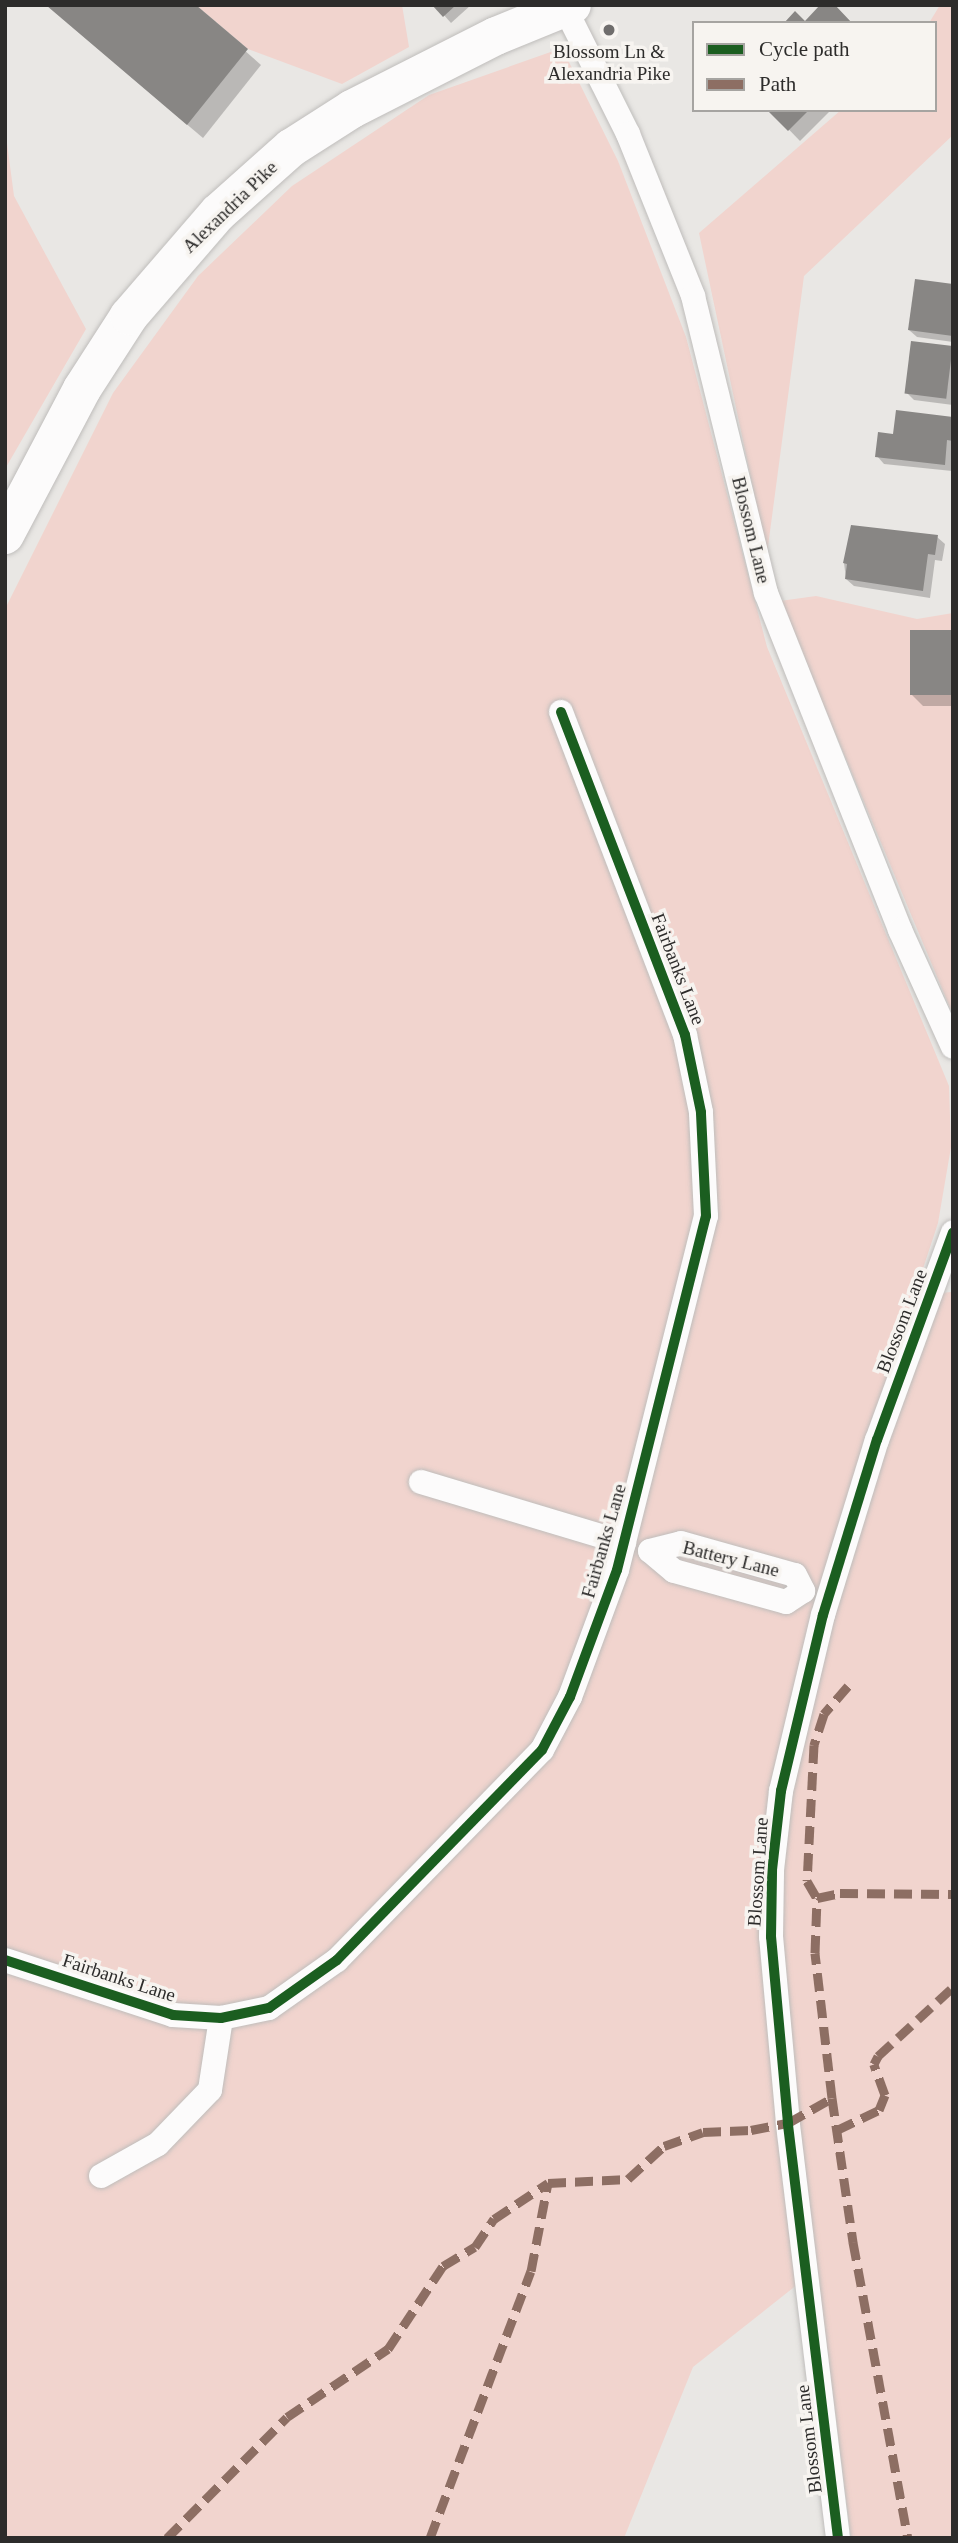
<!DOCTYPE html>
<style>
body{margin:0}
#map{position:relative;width:958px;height:2543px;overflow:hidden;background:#e9e7e4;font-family:"Times New Roman",serif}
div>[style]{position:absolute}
.green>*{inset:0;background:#f1d4ce}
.shadow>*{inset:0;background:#0003}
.building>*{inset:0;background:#888684;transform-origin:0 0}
.roads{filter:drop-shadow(0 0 2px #bfbdbb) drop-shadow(0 0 2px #bfbdbb)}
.street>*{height:24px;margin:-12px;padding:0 12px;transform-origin:12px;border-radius:12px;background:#fcfbfb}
.primary>*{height:38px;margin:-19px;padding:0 19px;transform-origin:19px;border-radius:19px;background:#fcfbfb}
.quiet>*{height:9px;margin-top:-4.5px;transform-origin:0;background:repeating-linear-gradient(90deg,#8d6e63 0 18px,transparent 0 27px)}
.cycleway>*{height:10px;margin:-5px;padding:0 5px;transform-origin:5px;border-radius:5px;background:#1b5e20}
.dots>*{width:19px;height:19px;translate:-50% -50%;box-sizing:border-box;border:4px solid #f7f4f0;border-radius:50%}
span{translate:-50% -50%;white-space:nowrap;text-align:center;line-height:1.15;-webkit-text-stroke:7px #f7f4f0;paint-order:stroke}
.poi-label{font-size:19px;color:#2d2c2b}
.street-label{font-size:19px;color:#2d2c2b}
.frame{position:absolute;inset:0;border:7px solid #2d2c2b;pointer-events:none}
.legend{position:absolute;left:692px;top:21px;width:245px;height:91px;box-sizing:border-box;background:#f7f4f0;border:2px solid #a6a4a1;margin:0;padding:9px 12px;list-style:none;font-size:21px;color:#2d2c2b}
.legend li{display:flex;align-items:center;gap:14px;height:35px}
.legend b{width:35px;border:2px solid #a6a4a1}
</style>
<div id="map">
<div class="green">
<div style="clip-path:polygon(196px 5px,402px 5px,409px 47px,342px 84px,248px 49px)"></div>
<div style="clip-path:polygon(940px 5px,953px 5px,953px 135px,804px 276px,767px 554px,699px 233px,841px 110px,935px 110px,935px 23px,929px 23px)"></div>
<div style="clip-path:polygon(562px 48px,618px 161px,686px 337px,767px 647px,949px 1086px,951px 1147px,938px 1223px,914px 1296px,951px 1292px,953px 1285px,953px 2538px,851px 2538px,817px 2269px,693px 2367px,624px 2538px,5px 2538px,5px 609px,113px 393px,198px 276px,292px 186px,429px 95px)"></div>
<div style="clip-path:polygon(5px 128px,14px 196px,86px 329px,5px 469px)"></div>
<div style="clip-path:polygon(816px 596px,917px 619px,953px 613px,953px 1015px,780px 601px)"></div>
</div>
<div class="shadow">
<div style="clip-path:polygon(46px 5px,193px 5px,261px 65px,203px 138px)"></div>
<div style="clip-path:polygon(435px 5px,471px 5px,451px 23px)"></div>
<div style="clip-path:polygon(770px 110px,831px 110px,800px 141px)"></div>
<div style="clip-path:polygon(953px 285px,953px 342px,917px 337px,909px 330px)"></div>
<div style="clip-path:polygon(953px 347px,953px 405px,914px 400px,907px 393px)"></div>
<div style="clip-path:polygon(953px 418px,952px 471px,884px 464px,877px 456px)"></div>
<div style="clip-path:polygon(937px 537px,945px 544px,942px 561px,935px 560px,930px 598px,854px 586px,846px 579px,844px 563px)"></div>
<div style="clip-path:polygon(953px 632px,953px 706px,923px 706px,911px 694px)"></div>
</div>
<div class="building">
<div style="clip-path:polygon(46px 5px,196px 5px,248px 49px,187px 125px)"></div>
<div style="clip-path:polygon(432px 5px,456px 5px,443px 17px)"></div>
<div style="clip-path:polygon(820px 5px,835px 5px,852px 23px,784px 23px,795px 11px,805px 21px)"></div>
<div style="clip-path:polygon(767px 110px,809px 110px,788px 131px)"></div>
<div style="clip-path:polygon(915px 279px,953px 284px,953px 336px,908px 330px)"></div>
<div style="left:911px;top:341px;width:42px;height:53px;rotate:7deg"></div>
<div style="clip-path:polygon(896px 410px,953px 417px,953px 441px,947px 440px,945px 465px,875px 457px,878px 432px,893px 434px)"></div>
<div style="clip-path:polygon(851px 525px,938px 535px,935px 555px,928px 554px,923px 591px,845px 579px,847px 564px,843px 563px)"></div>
<div style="left:910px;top:630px;width:43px;height:65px"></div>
</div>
<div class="roads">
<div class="street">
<div style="left:565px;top:8px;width:141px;rotate:63.4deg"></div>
<div style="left:628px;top:134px;width:175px;rotate:68.1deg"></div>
<div style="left:693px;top:296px;width:306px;rotate:76.2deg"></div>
<div style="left:766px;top:593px;width:363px;rotate:68.3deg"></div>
<div style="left:900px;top:930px;width:128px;rotate:65.6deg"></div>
<div style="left:421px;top:1482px;width:212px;rotate:16.7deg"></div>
<div style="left:681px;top:1543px;width:118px;rotate:15.7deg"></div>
<div style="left:795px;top:1575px;width:18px;rotate:63deg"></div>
<div style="left:803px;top:1591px;width:20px;rotate:147deg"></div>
<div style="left:786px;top:1602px;width:116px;rotate:-164.5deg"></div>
<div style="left:674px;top:1571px;width:31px;rotate:-140deg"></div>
<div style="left:650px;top:1551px;width:32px;rotate:-14deg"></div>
<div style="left:5px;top:1960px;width:177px;rotate:18.1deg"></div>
<div style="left:173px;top:2015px;width:48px;rotate:3.6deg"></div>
<div style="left:221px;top:2018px;width:49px;rotate:-11.8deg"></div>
<div style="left:269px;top:2008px;width:83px;rotate:-35.2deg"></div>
<div style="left:337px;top:1960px;width:293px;rotate:-45.7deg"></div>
<div style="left:542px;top:1750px;width:60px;rotate:-62.2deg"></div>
<div style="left:570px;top:1697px;width:135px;rotate:-69.7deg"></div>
<div style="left:617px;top:1570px;width:365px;rotate:-75.9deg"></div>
<div style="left:706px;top:1216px;width:104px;rotate:-92.8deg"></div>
<div style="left:701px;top:1112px;width:79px;rotate:-101.7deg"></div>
<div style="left:685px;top:1035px;width:346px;rotate:-111deg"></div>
<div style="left:101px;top:2176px;width:65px;rotate:-29.3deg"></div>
<div style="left:158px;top:2144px;width:75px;rotate:-46.1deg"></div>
<div style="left:210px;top:2090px;width:73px;rotate:-81.3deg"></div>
<div style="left:838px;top:2538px;width:418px;rotate:-96.9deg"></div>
<div style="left:788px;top:2123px;width:187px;rotate:-95.2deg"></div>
<div style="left:771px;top:1937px;width:67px;rotate:-89.1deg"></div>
<div style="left:772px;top:1870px;width:80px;rotate:-83.5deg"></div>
<div style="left:781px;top:1791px;width:181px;rotate:-76.6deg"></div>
<div style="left:823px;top:1615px;width:183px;rotate:-72.9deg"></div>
<div style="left:877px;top:1440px;width:221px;rotate:-69.9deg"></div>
</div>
<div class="primary">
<div style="left:5px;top:535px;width:165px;rotate:-62.2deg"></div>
<div style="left:82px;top:389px;width:87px;rotate:-57.2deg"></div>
<div style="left:129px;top:316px;width:136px;rotate:-49.2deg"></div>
<div style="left:218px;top:213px;width:98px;rotate:-41.7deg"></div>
<div style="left:291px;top:148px;width:72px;rotate:-32.6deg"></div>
<div style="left:352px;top:109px;width:161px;rotate:-26.9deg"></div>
<div style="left:496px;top:36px;width:82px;rotate:-22.2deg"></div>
</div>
</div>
<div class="quiet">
<div style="left:848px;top:1686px;width:37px;rotate:131deg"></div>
<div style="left:824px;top:1714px;width:33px;rotate:108deg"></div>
<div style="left:814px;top:1745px;width:136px;rotate:92.9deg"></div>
<div style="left:807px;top:1881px;width:20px;rotate:60deg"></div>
<div style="left:817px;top:1898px;width:24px;rotate:-12deg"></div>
<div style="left:840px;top:1893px;width:113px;rotate:0.5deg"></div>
<div style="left:832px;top:2098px;width:146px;rotate:81.7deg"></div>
<div style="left:853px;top:2242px;width:301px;rotate:79.5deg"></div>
<div style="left:837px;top:2130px;width:47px;rotate:-25.5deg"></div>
<div style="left:879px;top:2110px;width:16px;rotate:-68deg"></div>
<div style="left:885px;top:2095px;width:33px;rotate:-110deg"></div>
<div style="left:874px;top:2064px;width:9px;rotate:-63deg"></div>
<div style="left:878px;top:2056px;width:102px;rotate:-42.6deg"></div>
<div style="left:167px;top:2538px;width:170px;rotate:-45.2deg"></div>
<div style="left:287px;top:2417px;width:122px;rotate:-34deg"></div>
<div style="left:388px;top:2349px;width:100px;rotate:-56.5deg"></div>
<div style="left:443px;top:2266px;width:37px;rotate:-31deg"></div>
<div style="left:475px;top:2247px;width:34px;rotate:-56deg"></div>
<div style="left:494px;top:2219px;width:65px;rotate:-33.7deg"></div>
<div style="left:548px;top:2183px;width:80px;rotate:-2.9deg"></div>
<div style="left:628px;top:2179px;width:49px;rotate:-42.5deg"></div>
<div style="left:664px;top:2146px;width:41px;rotate:-19.7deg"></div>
<div style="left:703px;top:2132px;width:48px;rotate:-2.4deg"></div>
<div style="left:751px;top:2130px;width:38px;rotate:-11deg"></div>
<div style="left:788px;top:2123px;width:51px;rotate:-29.6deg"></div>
<div style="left:832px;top:2098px;width:146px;rotate:-96.7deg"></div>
<div style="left:815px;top:1953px;width:55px;rotate:-87.9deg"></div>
<div style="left:430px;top:2538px;width:285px;rotate:-69.3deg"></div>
<div style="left:531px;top:2271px;width:90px;rotate:-79.1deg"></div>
</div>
<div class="cycleway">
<div style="left:5px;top:1960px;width:177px;rotate:18.1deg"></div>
<div style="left:173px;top:2015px;width:48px;rotate:3.6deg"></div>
<div style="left:221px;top:2018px;width:49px;rotate:-11.8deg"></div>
<div style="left:269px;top:2008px;width:83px;rotate:-35.2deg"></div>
<div style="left:337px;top:1960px;width:293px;rotate:-45.7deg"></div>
<div style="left:542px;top:1750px;width:60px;rotate:-62.2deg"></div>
<div style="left:570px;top:1697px;width:135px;rotate:-69.7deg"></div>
<div style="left:617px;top:1570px;width:365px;rotate:-75.9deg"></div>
<div style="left:706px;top:1216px;width:104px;rotate:-92.8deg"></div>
<div style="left:701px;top:1112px;width:79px;rotate:-101.7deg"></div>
<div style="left:685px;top:1035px;width:346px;rotate:-111deg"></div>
<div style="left:838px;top:2538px;width:418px;rotate:-96.9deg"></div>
<div style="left:788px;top:2123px;width:187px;rotate:-95.2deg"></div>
<div style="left:771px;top:1937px;width:67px;rotate:-89.1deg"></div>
<div style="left:772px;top:1870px;width:80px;rotate:-83.5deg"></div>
<div style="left:781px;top:1791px;width:181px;rotate:-76.6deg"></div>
<div style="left:823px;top:1615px;width:183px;rotate:-72.9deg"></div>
<div style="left:877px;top:1440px;width:221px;rotate:-69.9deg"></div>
</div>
<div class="dots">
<div style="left:609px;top:30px;background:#6f6d6c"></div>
</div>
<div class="poi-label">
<span style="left:609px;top:63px">Blossom Ln &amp;<br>Alexandria Pike</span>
</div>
<div class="street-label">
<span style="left:230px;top:207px;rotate:-44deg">Alexandria Pike</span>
<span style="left:751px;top:530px;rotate:76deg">Blossom Lane</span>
<span style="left:678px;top:969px;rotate:69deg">Fairbanks Lane</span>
<span style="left:902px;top:1321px;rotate:-69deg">Blossom Lane</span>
<span style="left:604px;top:1541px;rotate:-74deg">Fairbanks Lane</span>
<span style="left:731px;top:1559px;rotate:14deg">Battery Lane</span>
<span style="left:758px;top:1872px;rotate:-86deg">Blossom Lane</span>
<span style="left:119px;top:1978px;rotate:18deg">Fairbanks Lane</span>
<span style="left:809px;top:2439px;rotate:-97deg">Blossom Lane</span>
</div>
<div class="frame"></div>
<ul class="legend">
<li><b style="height:9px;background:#1b5e20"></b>Cycle path</li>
<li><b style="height:9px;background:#8d6e63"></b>Path</li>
</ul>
</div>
